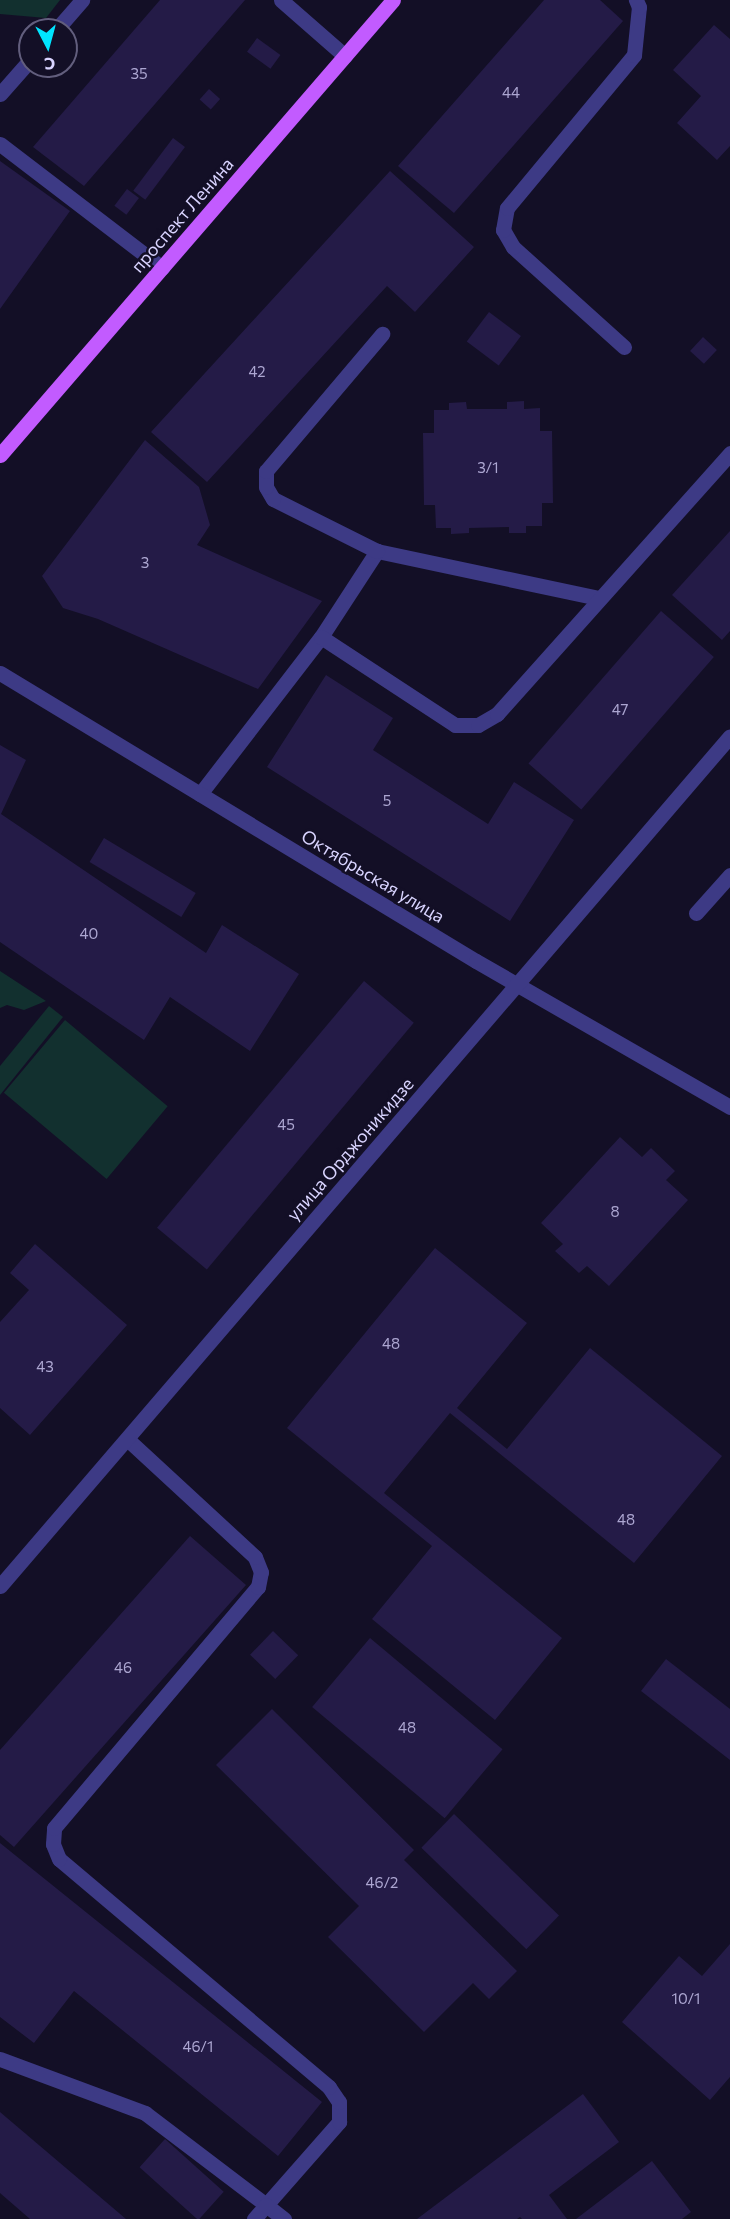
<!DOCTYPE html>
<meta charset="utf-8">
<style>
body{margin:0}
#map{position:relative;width:730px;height:2219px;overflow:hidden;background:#130f26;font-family:Commissioner,sans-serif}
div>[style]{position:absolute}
.green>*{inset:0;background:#12302f;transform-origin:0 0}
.building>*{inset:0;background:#241b47;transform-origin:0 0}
.service>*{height:15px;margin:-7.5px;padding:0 7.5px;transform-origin:7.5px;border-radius:7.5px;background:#3d3a85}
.minor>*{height:15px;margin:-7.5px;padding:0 7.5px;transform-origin:7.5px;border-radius:7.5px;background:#3d3a85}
.tertiary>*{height:15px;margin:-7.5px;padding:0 7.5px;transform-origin:7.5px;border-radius:7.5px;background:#3d3a85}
.primary>*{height:15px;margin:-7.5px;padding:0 7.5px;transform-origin:7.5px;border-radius:7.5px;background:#c25bff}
span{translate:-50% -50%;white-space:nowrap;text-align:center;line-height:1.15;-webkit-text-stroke:5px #130f26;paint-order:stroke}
.number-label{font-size:15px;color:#aca6d1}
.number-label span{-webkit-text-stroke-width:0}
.street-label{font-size:18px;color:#d9d4ff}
.north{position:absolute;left:18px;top:18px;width:60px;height:60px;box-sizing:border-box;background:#130f26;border:2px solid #625e7d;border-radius:50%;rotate:174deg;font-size:16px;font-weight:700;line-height:24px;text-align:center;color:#d9d4ff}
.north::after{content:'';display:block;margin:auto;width:21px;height:27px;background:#00e5ff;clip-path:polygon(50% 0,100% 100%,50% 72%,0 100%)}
</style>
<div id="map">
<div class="green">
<div style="clip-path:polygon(0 0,60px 0,46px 18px,0 14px)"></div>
<div style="clip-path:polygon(0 971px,46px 1001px,24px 1010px,7px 1005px,0 1008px)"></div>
<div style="clip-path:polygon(49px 1006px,63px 1017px,0 1095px,0 1066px)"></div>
<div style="left:65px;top:1020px;width:134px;height:95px;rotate:40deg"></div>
</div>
<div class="building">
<div style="clip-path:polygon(160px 0,245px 0,84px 186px,33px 147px)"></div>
<div style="clip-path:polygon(544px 0,600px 0,623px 21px,454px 213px,398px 166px)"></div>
<div style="clip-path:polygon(714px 25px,730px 39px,730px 146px,717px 160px,677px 123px,701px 96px,673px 70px)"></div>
<div style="left:257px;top:38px;width:29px;height:17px;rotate:36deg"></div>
<div style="left:209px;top:89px;width:15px;height:14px;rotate:42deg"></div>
<div style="left:173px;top:138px;width:15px;height:66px;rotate:37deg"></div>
<div style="clip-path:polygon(0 161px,70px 211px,0 309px)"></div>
<div style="clip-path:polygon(390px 171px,474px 247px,415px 312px,387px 286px,207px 482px,151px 432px)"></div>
<div style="left:127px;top:189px;width:15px;height:21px;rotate:37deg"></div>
<div style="left:489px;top:312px;width:40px;height:37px;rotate:37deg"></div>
<div style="left:703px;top:337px;width:19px;height:19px;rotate:43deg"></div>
<div style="clip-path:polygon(524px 401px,524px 409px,540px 408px,540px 431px,552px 431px,553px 503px,542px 503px,542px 526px,526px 526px,526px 533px,509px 533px,509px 527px,469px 528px,469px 533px,451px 534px,451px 528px,436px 528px,435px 505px,424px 505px,423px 433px,434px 433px,434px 410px,449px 410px,449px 403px,466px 402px,467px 409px,507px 409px,507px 402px)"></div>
<div style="clip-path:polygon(145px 440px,199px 487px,210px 525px,197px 545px,322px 601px,258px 689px,98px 619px,63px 608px,42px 576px)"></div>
<div style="clip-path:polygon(730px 531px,730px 631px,722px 640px,672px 595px)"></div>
<div style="left:661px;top:611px;width:70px;height:202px;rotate:41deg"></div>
<div style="clip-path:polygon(326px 675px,393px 718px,373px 750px,488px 824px,514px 782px,574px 820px,510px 921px,267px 767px)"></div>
<div style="clip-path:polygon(0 745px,26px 760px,1px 814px,206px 953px,222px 925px,299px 974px,250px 1051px,170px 997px,144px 1040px,0 942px)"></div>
<div style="left:104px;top:838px;width:107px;height:28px;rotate:31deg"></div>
<div style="left:364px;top:981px;width:65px;height:322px;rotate:40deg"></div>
<div style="clip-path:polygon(620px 1137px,642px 1157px,651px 1148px,675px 1171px,666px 1180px,688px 1200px,609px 1286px,587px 1266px,579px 1273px,555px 1251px,563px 1244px,541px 1223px)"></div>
<div style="clip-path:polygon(35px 1244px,127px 1325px,30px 1435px,0 1408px,0 1322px,29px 1290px,10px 1273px)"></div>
<div style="clip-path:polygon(435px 1248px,527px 1323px,457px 1408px,507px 1449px,590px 1348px,722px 1456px,634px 1563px,450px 1413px,384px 1493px,562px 1638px,495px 1720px,372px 1619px,432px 1546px,287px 1428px)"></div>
<div style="clip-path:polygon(190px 1536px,246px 1585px,14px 1847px,0 1835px,0 1750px)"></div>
<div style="left:273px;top:1631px;width:35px;height:33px;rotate:44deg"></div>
<div style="left:370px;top:1638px;width:173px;height:90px;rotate:40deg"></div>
<div style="clip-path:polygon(666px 1659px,730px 1709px,730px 1760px,641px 1691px)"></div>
<div style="clip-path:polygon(272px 1709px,414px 1850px,404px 1860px,517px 1971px,489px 1999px,473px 1983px,424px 2032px,328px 1937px,359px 1906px,216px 1765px)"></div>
<div style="left:454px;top:1814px;width:146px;height:47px;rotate:44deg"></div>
<div style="clip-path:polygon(0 1843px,322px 2102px,278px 2156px,74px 1991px,34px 2043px,0 2017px)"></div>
<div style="clip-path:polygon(730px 1944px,730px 2077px,710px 2100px,622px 2022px,679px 1956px,702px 1976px)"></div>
<div style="clip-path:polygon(583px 2094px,619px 2142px,549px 2195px,567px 2219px,522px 2219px,520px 2217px,517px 2219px,417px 2219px)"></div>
<div style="clip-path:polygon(0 2112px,126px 2219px,30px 2219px,0 2193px)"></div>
<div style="left:165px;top:2139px;width:79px;height:38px;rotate:42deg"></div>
<div style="clip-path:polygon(652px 2161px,691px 2212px,682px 2219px,576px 2219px)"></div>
</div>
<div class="service">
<div style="left:624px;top:347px;width:149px;rotate:-138deg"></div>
<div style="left:513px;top:247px;width:20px;rotate:-120deg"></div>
<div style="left:503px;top:230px;width:22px;rotate:-80deg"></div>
<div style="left:507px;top:208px;width:199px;rotate:-50.3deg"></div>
<div style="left:634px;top:55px;width:48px;rotate:-84.1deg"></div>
<div style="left:639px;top:7px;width:8px;rotate:-113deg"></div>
<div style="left:377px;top:551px;width:227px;rotate:12deg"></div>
<div style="left:321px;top:637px;width:103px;rotate:-56.9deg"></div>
<div style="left:377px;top:551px;width:116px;rotate:-153.4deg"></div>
<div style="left:273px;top:499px;width:14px;rotate:-120deg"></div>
<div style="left:266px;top:487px;width:16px;rotate:-90deg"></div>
<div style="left:266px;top:471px;width:180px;rotate:-49.7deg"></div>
<div style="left:200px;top:794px;width:198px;rotate:-52.4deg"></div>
<div style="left:321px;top:637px;width:160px;rotate:33.3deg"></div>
<div style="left:455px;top:725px;width:23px"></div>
<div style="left:478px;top:725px;width:22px;rotate:-30deg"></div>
<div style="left:497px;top:714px;width:350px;rotate:-48.2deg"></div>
<div style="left:696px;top:913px;width:51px;rotate:-48.2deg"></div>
<div style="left:0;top:2059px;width:155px;rotate:20.4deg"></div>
<div style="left:145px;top:2113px;width:152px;rotate:37.2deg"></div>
<div style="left:266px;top:2205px;width:111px;rotate:-48.7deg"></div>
<div style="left:339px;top:2122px;width:20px;rotate:-90deg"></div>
<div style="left:339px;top:2102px;width:18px;rotate:-124deg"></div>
<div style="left:329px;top:2087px;width:353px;rotate:-139.8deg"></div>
<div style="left:59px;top:1859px;width:16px;rotate:-112deg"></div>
<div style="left:53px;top:1844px;width:16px;rotate:-86deg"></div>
<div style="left:54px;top:1828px;width:316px;rotate:-49.8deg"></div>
<div style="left:258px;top:1587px;width:15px;rotate:-79deg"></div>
<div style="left:261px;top:1572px;width:16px;rotate:-112deg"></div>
<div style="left:255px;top:1557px;width:174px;rotate:-137.3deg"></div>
<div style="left:254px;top:2219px;width:18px;rotate:-49deg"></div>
<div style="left:266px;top:2205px;width:23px;rotate:38deg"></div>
</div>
<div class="minor">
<div style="left:281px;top:0;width:85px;rotate:41.2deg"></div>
<div style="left:56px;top:30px;width:40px;rotate:-49deg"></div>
<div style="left:0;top:94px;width:45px;rotate:-48.6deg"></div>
<div style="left:0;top:144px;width:204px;rotate:37.4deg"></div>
</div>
<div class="tertiary">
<div style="left:0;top:673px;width:556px;rotate:31.18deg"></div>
<div style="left:476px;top:961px;width:293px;rotate:29.9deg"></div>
<div style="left:0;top:1586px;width:1120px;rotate:-49.34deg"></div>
</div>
<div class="primary">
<div style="left:0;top:455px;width:601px;rotate:-49.18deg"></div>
</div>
<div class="number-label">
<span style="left:139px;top:74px">35</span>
<span style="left:511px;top:93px">44</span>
<span style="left:257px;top:372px">42</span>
<span style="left:488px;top:468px">3/1</span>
<span style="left:145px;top:563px">3</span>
<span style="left:620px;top:710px">47</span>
<span style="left:387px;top:801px">5</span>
<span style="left:89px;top:934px">40</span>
<span style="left:286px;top:1125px">45</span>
<span style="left:615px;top:1212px">8</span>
<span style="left:391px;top:1344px">48</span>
<span style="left:45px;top:1367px">43</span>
<span style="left:626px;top:1520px">48</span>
<span style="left:123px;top:1668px">46</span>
<span style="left:407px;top:1728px">48</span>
<span style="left:382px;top:1883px">46/2</span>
<span style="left:686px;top:1999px">10/1</span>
<span style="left:198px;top:2047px">46/1</span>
</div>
<div class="street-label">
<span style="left:182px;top:215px;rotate:-49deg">проспект Ленина</span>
<span style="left:373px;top:876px;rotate:31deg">Октябрьская улица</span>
<span style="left:350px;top:1149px;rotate:-49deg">улица Орджоникидзе</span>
</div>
<div class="north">С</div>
</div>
